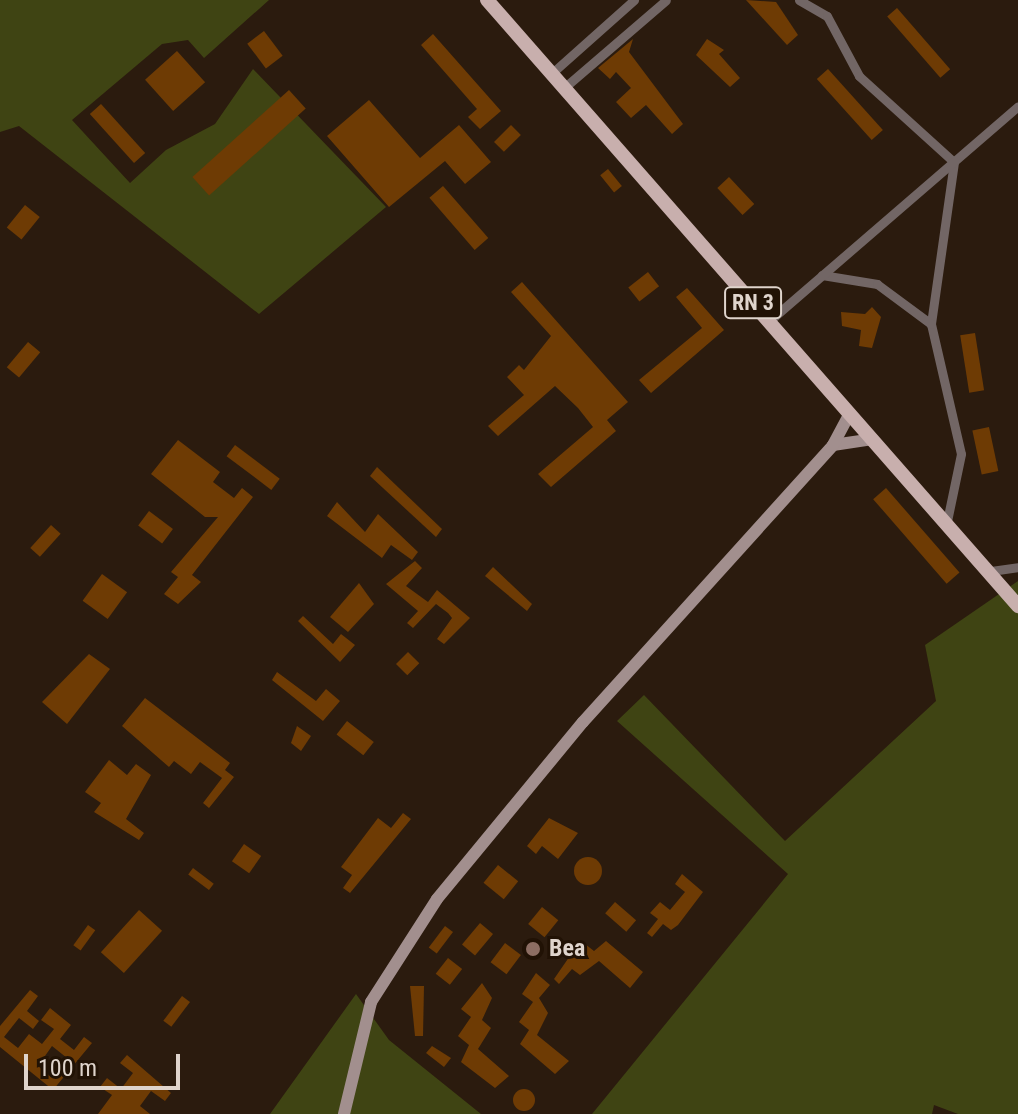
<!DOCTYPE html>
<style>
body{margin:0}
#map{position:relative;width:1018px;height:1114px;overflow:hidden;background:#2b1b0e;font-family:"Roboto Condensed",sans-serif}
div>[style]{position:absolute}
.green>*{inset:0;background:#3f4413}
.building>*{inset:0;background:#6e3b04;transform-origin:0 0}
.round{border-radius:50%}
.street>*{height:9px;margin:-4.5px;padding:0 4.5px;transform-origin:4.5px;border-radius:4.5px;background:#726665}
.secondary>*{height:12px;margin:-6px;padding:0 6px;transform-origin:6px;border-radius:6px;background:#a28f8e}
.primary>*{height:14px;margin:-7px;padding:0 7px;transform-origin:7px;border-radius:7px;background:#c8afad}
.dots>*{width:22px;height:22px;translate:-50% -50%;box-sizing:border-box;border:4px solid #211205;border-radius:50%}
span{translate:-50% -50%;white-space:nowrap;text-align:center;line-height:1.15;-webkit-text-stroke:6px #211205;paint-order:stroke}
.shield-label span{padding:2px 6px;background:#211205;border:2px solid;border-radius:6px;-webkit-text-stroke-width:0}
.shield-label{font-size:22px;color:#dfd4cc;font-weight:700}
.poi-label{font-size:24px;color:#dfd4cc;font-weight:700}
.left{translate:0 -50%;text-align:left}
.scale{position:absolute;left:24px;top:1054px;width:156px;height:36px;box-sizing:border-box;border:4px solid #dfd4cc;border-top:0;padding-left:10px;font-size:24px;line-height:28px;white-space:nowrap;color:#dfd4cc;-webkit-text-stroke:6px #211205;paint-order:stroke}
</style>
<div id="map">
<div class="green">
<div style="clip-path:polygon(0 0,269px 0,204px 58px,188px 40px,162px 44px,72px 120px,130px 183px,166px 150px,215px 124px,253px 69px,386px 207px,259px 314px,19px 126px,0 132px)"></div>
<div style="clip-path:polygon(1018px 581px,1018px 1114px,958px 1114px,934px 1105px,932px 1114px,592px 1114px,788px 874px,617px 721px,644px 695px,785px 841px,936px 701px,925px 645px)"></div>
<div style="clip-path:polygon(356px 994px,389px 1040px,481px 1114px,270px 1114px)"></div>
</div>
<div class="building">
<div style="clip-path:polygon(746px 0,776px 2px,798px 35px,787px 45px)"></div>
<div style="left:897px;top:8px;width:81px;height:13px;rotate:49deg"></div>
<div style="left:264px;top:31px;width:31px;height:21px;rotate:53deg"></div>
<div style="clip-path:polygon(433px 34px,501px 111px,480px 129px,468px 117px,477px 109px,421px 45px)"></div>
<div style="clip-path:polygon(633px 39px,629px 52px,683px 124px,672px 134px,646px 105px,631px 118px,616px 102px,631px 88px,616px 72px,610px 79px,598px 68px)"></div>
<div style="clip-path:polygon(707px 39px,724px 50px,719px 54px,740px 78px,730px 87px,696px 55px)"></div>
<div style="left:177px;top:51px;width:42px;height:43px;rotate:48deg"></div>
<div style="left:828px;top:69px;width:82px;height:15px;rotate:48deg"></div>
<div style="left:289px;top:90px;width:25px;height:130px;rotate:48deg"></div>
<div style="clip-path:polygon(369px 100px,420px 158px,459px 125px,491px 162px,465px 184px,445px 161px,389px 207px,327px 136px)"></div>
<div style="left:101px;top:104px;width:66px;height:15px;rotate:48deg"></div>
<div style="left:511px;top:125px;width:14px;height:24px;rotate:45deg"></div>
<div style="left:608px;top:169px;width:22px;height:10px;rotate:51deg"></div>
<div style="left:729px;top:177px;width:37px;height:16px;rotate:47deg"></div>
<div style="left:443px;top:186px;width:69px;height:18px;rotate:49deg"></div>
<div style="left:25px;top:205px;width:19px;height:29px;rotate:39deg"></div>
<div style="left:648px;top:272px;width:18px;height:25px;rotate:52deg"></div>
<div style="clip-path:polygon(522px 282px,628px 402px,607px 420px,616px 431px,551px 487px,538px 474px,593px 427px,578px 408px,555px 386px,498px 436px,488px 426px,524px 395px,507px 377px,519px 365px,524px 370px,551px 336px,511px 292px)"></div>
<div style="clip-path:polygon(687px 288px,724px 330px,651px 393px,639px 380px,702px 328px,676px 297px)"></div>
<div style="clip-path:polygon(872px 307px,881px 317px,872px 348px,859px 346px,861px 330px,842px 326px,841px 312px,865px 314px)"></div>
<div style="left:975px;top:333px;width:58px;height:15px;rotate:81deg"></div>
<div style="left:28px;top:342px;width:16px;height:33px;rotate:40deg"></div>
<div style="left:989px;top:427px;width:45px;height:17px;rotate:78deg"></div>
<div style="clip-path:polygon(178px 440px,220px 472px,213px 482px,234px 498px,242px 488px,253px 497px,192px 575px,201px 582px,178px 604px,164px 594px,178px 577px,171px 572px,218px 517px,205px 517px,151px 474px)"></div>
<div style="left:235px;top:445px;width:56px;height:14px;rotate:37deg"></div>
<div style="clip-path:polygon(377px 467px,442px 529px,436px 537px,370px 476px)"></div>
<div style="left:886px;top:488px;width:112px;height:17px;rotate:49deg"></div>
<div style="clip-path:polygon(337px 502px,365px 532px,378px 514px,418px 552px,412px 560px,391px 545px,382px 558px,327px 516px)"></div>
<div style="left:149px;top:511px;width:30px;height:18px;rotate:37deg"></div>
<div style="left:51px;top:525px;width:13px;height:31px;rotate:42deg"></div>
<div style="clip-path:polygon(415px 561px,422px 568px,406px 586px,428px 602px,437px 590px,470px 618px,444px 644px,437px 639px,452px 618px,448px 613px,436px 604px,413px 628px,407px 623px,418px 611px,386px 584px)"></div>
<div style="clip-path:polygon(493px 567px,532px 604px,527px 611px,485px 576px)"></div>
<div style="left:102px;top:574px;width:31px;height:33px;rotate:36deg"></div>
<div style="clip-path:polygon(359px 583px,374px 604px,348px 632px,330px 617px)"></div>
<div style="clip-path:polygon(303px 616px,333px 644px,341px 634px,355px 645px,340px 662px,298px 621px)"></div>
<div style="left:408px;top:652px;width:16px;height:17px;rotate:45deg"></div>
<div style="clip-path:polygon(89px 654px,110px 669px,67px 724px,42px 702px)"></div>
<div style="clip-path:polygon(277px 672px,316px 701px,326px 689px,340px 701px,323px 721px,272px 680px)"></div>
<div style="clip-path:polygon(145px 698px,230px 763px,225px 770px,234px 777px,209px 808px,203px 803px,222px 778px,200px 762px,191px 774px,174px 761px,169px 767px,122px 726px)"></div>
<div style="left:347px;top:721px;width:34px;height:17px;rotate:38deg"></div>
<div style="clip-path:polygon(297px 726px,311px 736px,301px 751px,291px 743px)"></div>
<div style="clip-path:polygon(109px 760px,127px 775px,136px 764px,151px 775px,126px 819px,144px 833px,139px 840px,94px 812px,101px 803px,85px 792px)"></div>
<div style="clip-path:polygon(403px 813px,411px 819px,350px 893px,343px 888px,352px 875px,341px 867px,378px 818px,391px 828px)"></div>
<div style="clip-path:polygon(549px 818px,578px 833px,558px 859px,542px 846px,536px 854px,527px 846px)"></div>
<div style="left:244px;top:844px;width:21px;height:21px;rotate:35deg"></div>
<div class="round" style="left:574px;top:857px;width:28px;height:28px"></div>
<div style="left:498px;top:865px;width:26px;height:23px;rotate:39deg"></div>
<div style="left:193px;top:868px;width:26px;height:8px;rotate:37deg"></div>
<div style="clip-path:polygon(682px 874px,703px 892px,678px 925px,671px 930px,663px 924px,652px 937px,647px 933px,658px 919px,650px 913px,660px 902px,670px 910px,685px 892px,675px 884px)"></div>
<div style="left:615px;top:902px;width:28px;height:15px;rotate:41deg"></div>
<div style="left:542px;top:907px;width:21px;height:22px;rotate:39deg"></div>
<div style="left:139px;top:910px;width:31px;height:57px;rotate:42deg"></div>
<div style="left:480px;top:923px;width:17px;height:28px;rotate:40deg"></div>
<div style="left:88px;top:925px;width:9px;height:25px;rotate:36deg"></div>
<div style="left:445px;top:926px;width:10px;height:27px;rotate:37deg"></div>
<div style="clip-path:polygon(606px 941px,643px 972px,630px 988px,599px 961px,580px 975px,572px 969px,559px 984px,554px 979px,574px 950px,585px 944px,594px 951px)"></div>
<div style="left:505px;top:943px;width:20px;height:24px;rotate:37deg"></div>
<div style="left:448px;top:958px;width:18px;height:20px;rotate:38deg"></div>
<div style="clip-path:polygon(536px 973px,550px 985px,539px 998px,548px 1013px,537px 1035px,569px 1061px,555px 1074px,520px 1044px,529px 1030px,519px 1022px,533px 1002px,522px 994px)"></div>
<div style="clip-path:polygon(482px 983px,492px 998px,482px 1020px,491px 1028px,478px 1049px,509px 1076px,495px 1088px,461px 1062px,469px 1045px,458px 1036px,471px 1017px,461px 1009px)"></div>
<div style="clip-path:polygon(410px 986px,424px 986px,423px 1036px,415px 1036px)"></div>
<div style="clip-path:polygon(evenodd,30px 990px,38px 996px,27px 1011px,39px 1021px,33px 1029px,19px 1018px,4px 1037px,18px 1048px,29px 1034px,42px 1044px,54px 1029px,41px 1020px,50px 1008px,71px 1025px,60px 1039px,74px 1050px,84px 1037px,92px 1043px,53px 1090px,0 1047px,0 1026px,30px 990px,52px 1046px,67px 1058px,51px 1077px,38px 1066px,52px 1046px)"></div>
<div style="left:182px;top:996px;width:10px;height:31px;rotate:37deg"></div>
<div style="clip-path:polygon(432px 1046px,451px 1058px,444px 1067px,426px 1053px)"></div>
<div style="clip-path:polygon(127px 1055px,171px 1093px,165px 1101px,151px 1091px,140px 1106px,150px 1114px,98px 1114px,112px 1095px,100px 1087px,107px 1078px,121px 1089px,133px 1073px,120px 1063px)"></div>
<div class="round" style="left:513px;top:1089px;width:22px;height:22px"></div>
</div>
<div class="street">
<div style="left:799px;top:0;width:32px;rotate:30deg"></div>
<div style="left:827px;top:16px;width:68px;rotate:61.9deg"></div>
<div style="left:859px;top:76px;width:128px;rotate:42.2deg"></div>
<div style="left:954px;top:162px;width:164px;rotate:98.1deg"></div>
<div style="left:931px;top:324px;width:133px;rotate:77deg"></div>
<div style="left:961px;top:454px;width:68px;rotate:101.8deg"></div>
<div style="left:552px;top:73px;width:110px;rotate:-41.7deg"></div>
<div style="left:565px;top:87px;width:133px;rotate:-40.7deg"></div>
<div style="left:822px;top:275px;width:56px;rotate:9.3deg"></div>
<div style="left:877px;top:284px;width:67px;rotate:36.5deg"></div>
<div style="left:768px;top:322px;width:330px;rotate:-40.8deg"></div>
<div style="left:991px;top:571px;width:27px;rotate:-8deg"></div>
</div>
<div class="secondary">
<div style="left:833px;top:445px;width:40px;rotate:-8.5deg"></div>
<div style="left:344px;top:1114px;width:115px;rotate:-76.4deg"></div>
<div style="left:371px;top:1002px;width:122px;rotate:-57.3deg"></div>
<div style="left:437px;top:899px;width:229px;rotate:-50.5deg"></div>
<div style="left:583px;top:722px;width:373px;rotate:-47.9deg"></div>
<div style="left:833px;top:445px;width:36px;rotate:-62deg"></div>
</div>
<div class="primary">
<div style="left:487px;top:0;width:806px;rotate:48.77deg"></div>
</div>
<div class="dots">
<div style="left:533px;top:949px;background:#8d6e63"></div>
</div>
<div class="shield-label">
<span style="left:753px;top:303px">RN 3</span>
</div>
<div class="poi-label">
<span class="left" style="left:549px;top:949px">Bea</span>
</div>
<div class="scale">100 m</div>
</div>
